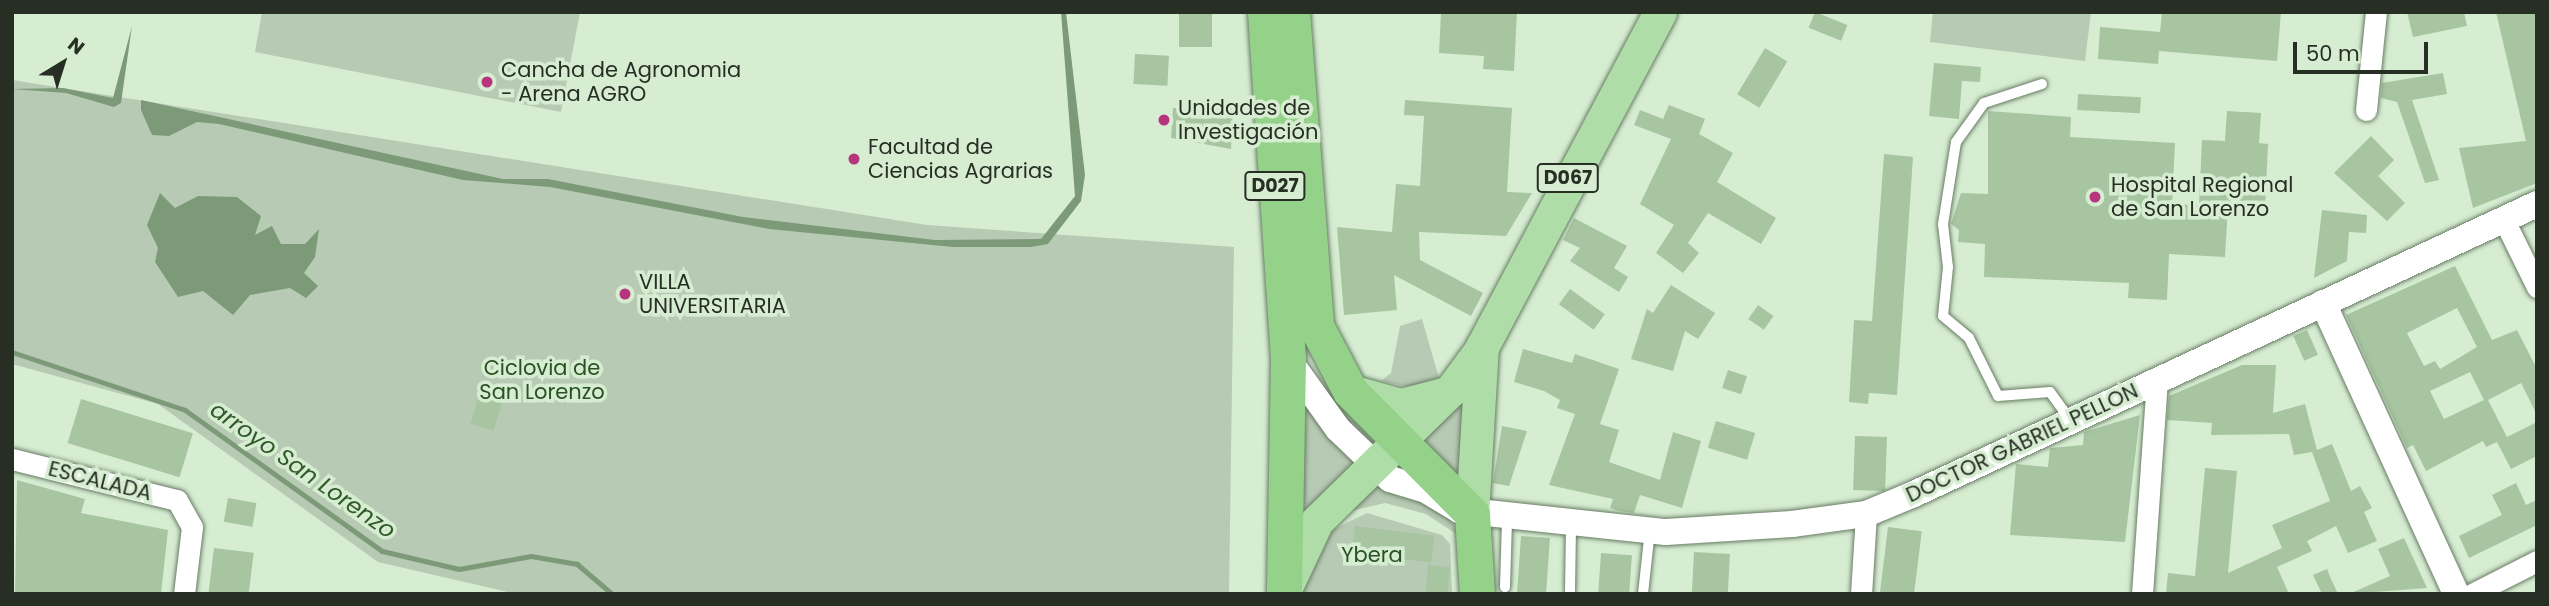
<!DOCTYPE html>
<meta charset="utf-8">
<style>
body{margin:0}
#map{position:relative;width:2549px;height:606px;overflow:hidden;background:#d6edd2;font-family:Poppins,sans-serif}
div>[style]{position:absolute}
.green>*{inset:0;background:#b7cab4}
.water>*{inset:0;background:#7d9a78}
.stream>*{height:5px;margin:-2.5px;padding:0 2.5px;transform-origin:2.5px;border-radius:2.5px;background:#7d9a78}
.building>*{inset:0;background:#a7c5a1;transform-origin:0 0}
.roads{filter:drop-shadow(0 0 2px #687c64) drop-shadow(0 0 2px #687c64)}
.service>*{height:10px;margin:-5px;padding:0 5px;transform-origin:5px;border-radius:5px;background:#fff}
.minor>*{height:21px;margin:-10.5px;padding:0 10.5px;transform-origin:10.5px;border-radius:10.5px;background:#fff}
.tertiary>*{height:26px;margin:-13px;padding:0 13px;transform-origin:13px;border-radius:13px;background:#fff}
.primary>*{height:33px;margin:-16.5px;padding:0 16.5px;transform-origin:16.5px;border-radius:16.5px;background:#afdda7}
.trunk>*{height:35px;margin:-17.5px;padding:0 17.5px;transform-origin:17.5px;border-radius:17.5px;background:#94d28a}
.dots>*{width:19px;height:19px;translate:-50% -50%;box-sizing:border-box;border:4px solid #d6edd2;border-radius:50%}
span{translate:-50% -50%;white-space:nowrap;text-align:center;line-height:1.15;-webkit-text-stroke:7px #d6edd2;paint-order:stroke}
.shield-label span{padding:2px 5px;background:#d6edd2;border:2px solid;border-radius:5px;-webkit-text-stroke-width:0}
.shield-label{font-size:19px;color:#272f25;font-weight:700}
.poi-label{font-size:21px;color:#272f25}
.left{translate:0 -50%;text-align:left}
.park-label{font-size:21px;color:#295222}
.street-label{font-size:21px;color:#272f25}
.water-label{font-size:23px;color:#305a29;font-style:italic}
.frame{position:absolute;inset:0;border:14px solid #272f25;pointer-events:none}
.north{position:absolute;left:28px;top:28px;width:70px;height:70px;-webkit-text-stroke:5px #d6edd2;paint-order:stroke;rotate:38deg;font-size:19px;font-weight:700;line-height:28px;text-align:center;color:#272f25}
.north::after{content:'';display:block;margin:auto;width:24px;height:32px;background:#272f25;clip-path:polygon(50% 0,100% 100%,50% 72%,0 100%)}
.scale{position:absolute;left:2293px;top:42px;width:135px;height:32px;box-sizing:border-box;border:4px solid #272f25;border-top:0;padding-left:9px;font-size:21px;line-height:24px;white-space:nowrap;color:#272f25;-webkit-text-stroke:5px #d6edd2;paint-order:stroke}
</style>
<div id="map">
<div class="green">
<div style="clip-path:polygon(262px 12px,580px 12px,561px 112px,255px 52px)"></div>
<div style="clip-path:polygon(1933px 12px,2091px 12px,2085px 61px,1930px 42px)"></div>
<div style="clip-path:polygon(12px 80px,927px 225px,1234px 247px,1229px 594px,516px 594px,378px 562px,158px 404px,12px 364px)"></div>
<div style="clip-path:polygon(1422px 319px,1439px 378px,1409px 387px,1381px 381px,1391px 373px,1400px 326px)"></div>
<div style="clip-path:polygon(1463px 395px,1460px 479px,1421px 440px)"></div>
<div style="clip-path:polygon(1306px 405px,1358px 460px,1308px 507px,1303px 502px)"></div>
<div style="clip-path:polygon(1344px 408px,1379px 439px,1372px 450px,1338px 410px)"></div>
<div style="clip-path:polygon(1379px 483px,1400px 497px,1426px 499px,1449px 516px,1458px 535px,1426px 514px,1385px 503px,1351px 511px)"></div>
<div style="clip-path:polygon(1367px 513px,1442px 535px,1450px 544px,1452px 594px,1300px 594px,1309px 559px,1332px 530px)"></div>
</div>
<div class="water">
<div style="clip-path:polygon(1061px 12px,1066px 12px,1085px 175px,1081px 201px,1048px 244px,1031px 247px,953px 247px,769px 229px,550px 187px,463px 180px,219px 124px,197px 122px,169px 136px,152px 135px,141px 110px,141px 100px,503px 179px,548px 179px,743px 217px,935px 240px,1041px 239px,1075px 196px)"></div>
<div style="clip-path:polygon(132px 26px,121px 103px,114px 107px,66px 93px,12px 89px,63px 88px,113px 98px)"></div>
<div style="clip-path:polygon(160px 193px,175px 208px,198px 196px,237px 197px,261px 216px,255px 235px,272px 226px,281px 244px,305px 244px,319px 229px,315px 257px,304px 273px,318px 286px,306px 298px,290px 288px,250px 295px,233px 315px,203px 291px,178px 297px,155px 262px,158px 248px,147px 225px)"></div>
</div>
<div class="stream">
<div style="left:12px;top:352px;width:182px;rotate:18.5deg"></div>
<div style="left:185px;top:410px;width:242px;rotate:35.6deg"></div>
<div style="left:382px;top:551px;width:79px;rotate:13.2deg"></div>
<div style="left:459px;top:569px;width:73px;rotate:-10.2deg"></div>
<div style="left:531px;top:556px;width:47px;rotate:9.9deg"></div>
<div style="left:577px;top:564px;width:46px;rotate:40.6deg"></div>
</div>
<div class="building">
<div style="left:1179px;top:12px;width:33px;height:35px"></div>
<div style="clip-path:polygon(1441px 12px,1517px 12px,1514px 71px,1483px 69px,1484px 56px,1439px 53px)"></div>
<div style="left:1815px;top:12px;width:35px;height:17px;rotate:22deg"></div>
<div style="clip-path:polygon(2162px 12px,2281px 12px,2277px 61px,2159px 51px,2158px 64px,2098px 59px,2100px 27px,2160px 32px)"></div>
<div style="clip-path:polygon(2407px 12px,2464px 12px,2467px 26px,2413px 37px)"></div>
<div style="clip-path:polygon(2496px 12px,2537px 12px,2537px 183px,2473px 208px,2459px 148px,2526px 141px)"></div>
<div style="left:1765px;top:48px;width:26px;height:54px;rotate:31deg"></div>
<div style="left:1135px;top:54px;width:34px;height:30px;rotate:3deg"></div>
<div style="clip-path:polygon(1934px 63px,1981px 67px,1980px 82px,1962px 81px,1959px 119px,1929px 116px)"></div>
<div style="clip-path:polygon(2443px 73px,2447px 94px,2412px 100px,2439px 180px,2425px 183px,2397px 102px,2381px 98px,2382px 83px)"></div>
<div style="left:2078px;top:94px;width:63px;height:16px;rotate:3deg"></div>
<div style="clip-path:polygon(1405px 100px,1512px 108px,1507px 192px,1532px 193px,1506px 236px,1419px 232px,1420px 260px,1483px 293px,1471px 316px,1394px 275px,1397px 310px,1344px 315px,1337px 227px,1392px 232px,1396px 184px,1420px 186px,1424px 116px,1404px 115px)"></div>
<div style="clip-path:polygon(1200px 101px,1233px 105px,1231px 149px,1171px 138px,1173px 108px,1201px 110px)"></div>
<div style="clip-path:polygon(1669px 105px,1705px 119px,1699px 134px,1733px 153px,1717px 182px,1776px 218px,1761px 244px,1708px 213px,1688px 243px,1699px 253px,1683px 273px,1656px 253px,1674px 225px,1640px 204px,1671px 139px,1634px 125px,1640px 110px,1663px 119px)"></div>
<div style="clip-path:polygon(1988px 111px,2071px 117px,2070px 137px,2175px 143px,2172px 204px,2199px 205px,2202px 140px,2225px 141px,2227px 111px,2261px 113px,2259px 143px,2268px 144px,2265px 209px,2228px 207px,2225px 257px,2169px 254px,2167px 300px,2128px 298px,2129px 283px,1984px 277px,1985px 244px,1958px 242px,1959px 230px,1951px 224px,1961px 193px,1988px 194px)"></div>
<div style="clip-path:polygon(2371px 136px,2394px 160px,2378px 176px,2405px 203px,2387px 221px,2334px 173px)"></div>
<div style="clip-path:polygon(1884px 154px,1913px 157px,1897px 395px,1869px 393px,1868px 404px,1849px 402px,1854px 320px,1872px 321px)"></div>
<div style="clip-path:polygon(2322px 210px,2367px 215px,2366px 233px,2349px 232px,2347px 261px,2314px 278px)"></div>
<div style="clip-path:polygon(1574px 218px,1627px 246px,1614px 268px,1628px 277px,1619px 292px,1570px 261px,1580px 248px,1563px 240px)"></div>
<div style="clip-path:polygon(evenodd,2455px 266px,2492px 340px,2517px 330px,2537px 369px,2537px 415px,2521px 383px,2488px 400px,2507px 437px,2537px 422px,2537px 456px,2511px 469px,2497px 442px,2486px 447px,2483px 441px,2426px 471px,2413px 445px,2407px 448px,2346px 315px,2455px 266px,2457px 308px,2477px 347px,2440px 369px,2435px 361px,2424px 366px,2407px 333px,2457px 308px,2455px 266px,2470px 372px,2484px 400px,2444px 419px,2430px 391px,2470px 372px)"></div>
<div style="clip-path:polygon(1671px 285px,1715px 313px,1698px 339px,1685px 331px,1673px 371px,1631px 359px,1647px 309px,1653px 313px)"></div>
<div style="left:1570px;top:289px;width:43px;height:19px;rotate:36deg"></div>
<div style="left:1758px;top:305px;width:19px;height:17px;rotate:35deg"></div>
<div style="left:2307px;top:330px;width:27px;height:15px;rotate:66deg"></div>
<div style="clip-path:polygon(1523px 349px,1572px 363px,1575px 354px,1619px 369px,1600px 424px,1619px 430px,1609px 462px,1660px 480px,1673px 432px,1701px 441px,1682px 508px,1640px 495px,1634px 513px,1619px 511px,1610px 508px,1613px 499px,1549px 485px,1575px 414px,1557px 408px,1560px 400px,1544px 391px,1514px 382px)"></div>
<div style="clip-path:polygon(2242px 365px,2276px 365px,2273px 413px,2305px 404px,2317px 450px,2332px 444px,2351px 491px,2360px 486px,2372px 508px,2364px 512px,2377px 541px,2348px 553px,2336px 526px,2307px 541px,2312px 551px,2277px 567px,2289px 594px,2166px 594px,2168px 573px,2195px 576px,2205px 468px,2237px 471px,2228px 573px,2282px 548px,2272px 525px,2330px 501px,2312px 452px,2294px 455px,2289px 434px,2211px 435px,2212px 423px,2167px 420px,2169px 396px)"></div>
<div style="left:1728px;top:370px;width:20px;height:19px;rotate:18deg"></div>
<div style="left:479px;top:396px;width:24px;height:29px;rotate:17deg"></div>
<div style="left:81px;top:399px;width:117px;height:46px;rotate:17deg"></div>
<div style="clip-path:polygon(2140px 415px,2125px 542px,2010px 535px,2016px 464px,2048px 467px,2050px 448px,2083px 445px,2084px 432px)"></div>
<div style="left:1716px;top:421px;width:41px;height:28px;rotate:17deg"></div>
<div style="clip-path:polygon(1502px 426px,1527px 431px,1509px 486px,1493px 483px)"></div>
<div style="left:1855px;top:436px;width:32px;height:54px;rotate:2deg"></div>
<div style="clip-path:polygon(17px 480px,85px 499px,81px 513px,168px 530px,161px 594px,15px 594px)"></div>
<div style="clip-path:polygon(2516px 483px,2526px 505px,2537px 500px,2537px 525px,2469px 558px,2459px 536px,2502px 515px,2492px 495px)"></div>
<div style="left:228px;top:498px;width:29px;height:24px;rotate:10deg"></div>
<div style="left:1355px;top:526px;width:80px;height:27px;rotate:7deg"></div>
<div style="left:1888px;top:527px;width:34px;height:67px;rotate:7deg"></div>
<div style="left:1521px;top:536px;width:29px;height:58px;rotate:4deg"></div>
<div style="clip-path:polygon(2404px 538px,2427px 588px,2349px 594px,2390px 576px,2378px 549px)"></div>
<div style="left:214px;top:548px;width:40px;height:46px;rotate:7deg"></div>
<div style="left:1694px;top:552px;width:36px;height:42px;rotate:3deg"></div>
<div style="left:1601px;top:553px;width:31px;height:41px;rotate:4deg"></div>
<div style="left:1428px;top:565px;width:22px;height:29px;rotate:5deg"></div>
<div style="clip-path:polygon(2327px 569px,2331px 579px,2338px 594px,2322px 594px,2313px 575px)"></div>
</div>
<div class="roads">
<div class="service">
<div style="left:2042px;top:84px;width:61px;rotate:161.9deg"></div>
<div style="left:1984px;top:103px;width:48px;rotate:125.7deg"></div>
<div style="left:1956px;top:142px;width:83px;rotate:99deg"></div>
<div style="left:1943px;top:224px;width:43px;rotate:83.4deg"></div>
<div style="left:1948px;top:267px;width:49px;rotate:95.8deg"></div>
<div style="left:1943px;top:316px;width:34px;rotate:40deg"></div>
<div style="left:1969px;top:338px;width:65px;rotate:63.4deg"></div>
<div style="left:1998px;top:396px;width:52px;rotate:-4.4deg"></div>
<div style="left:2050px;top:392px;width:34px;rotate:54deg"></div>
<div style="left:1505px;top:587px;width:69px;rotate:-88.3deg"></div>
<div style="left:1570px;top:591px;width:67px;rotate:-89.1deg"></div>
<div style="left:1643px;top:594px;width:64px;rotate:-83.8deg"></div>
</div>
<div class="minor">
<div style="left:2366px;top:110px;width:99px;rotate:-84.2deg"></div>
<div style="left:2504px;top:220px;width:75px;rotate:63.8deg"></div>
<div style="left:12px;top:459px;width:170px;rotate:14deg"></div>
<div style="left:177px;top:500px;width:31px;rotate:61deg"></div>
<div style="left:192px;top:527px;width:67px;rotate:96.8deg"></div>
<div style="left:1861px;top:594px;width:80px;rotate:-86.4deg"></div>
<div style="left:2142px;top:594px;width:215px;rotate:-86deg"></div>
<div style="left:2472px;top:594px;width:73px;rotate:-26.9deg"></div>
</div>
<div class="tertiary">
<div style="left:2323px;top:303px;width:320px;rotate:65.4deg"></div>
<div style="left:1288px;top:359px;width:86px;rotate:54.5deg"></div>
<div style="left:1338px;top:429px;width:72px;rotate:43.9deg"></div>
<div style="left:1390px;top:479px;width:38px;rotate:17deg"></div>
<div style="left:1426px;top:490px;width:39px;rotate:31deg"></div>
<div style="left:1459px;top:510px;width:208px;rotate:6.1deg"></div>
<div style="left:1666px;top:532px;width:126px;rotate:-3.6deg"></div>
<div style="left:1792px;top:524px;width:75px;rotate:-7.7deg"></div>
<div style="left:1866px;top:514px;width:52px;rotate:-22.6deg"></div>
<div style="left:1914px;top:494px;width:687px;rotate:-24.96deg"></div>
</div>
<div class="primary">
<div style="left:1350px;top:391px;width:53px;rotate:15.4deg"></div>
<div style="left:1401px;top:405px;width:43px;rotate:-14.7deg"></div>
<div style="left:1472px;top:514px;width:167px;rotate:-86.6deg"></div>
<div style="left:1482px;top:347px;width:379px;rotate:-62deg"></div>
<div style="left:1285px;top:589px;width:75px;rotate:-64.8deg"></div>
<div style="left:1317px;top:521px;width:187px;rotate:-44.4deg"></div>
<div style="left:1451px;top:390px;width:47px;rotate:-53.6deg"></div>
</div>
<div class="trunk">
<div style="left:1265px;top:12px;width:348px;rotate:86.2deg"></div>
<div style="left:1288px;top:359px;width:235px;rotate:91deg"></div>
<div style="left:1292px;top:12px;width:315px;rotate:85.6deg"></div>
<div style="left:1316px;top:326px;width:73px;rotate:62.4deg"></div>
<div style="left:1350px;top:391px;width:173px;rotate:45.2deg"></div>
<div style="left:1472px;top:514px;width:80px;rotate:86.4deg"></div>
</div>
</div>
<div class="dots">
<div style="left:487px;top:82px;background:#b7357d"></div>
<div style="left:1164px;top:120px;background:#b7357d"></div>
<div style="left:854px;top:159px;background:#b7357d"></div>
<div style="left:2095px;top:197px;background:#b7357d"></div>
<div style="left:625px;top:294px;background:#b7357d"></div>
</div>
<div class="shield-label">
<span style="left:1568px;top:178px">D067</span>
<span style="left:1275px;top:186px">D027</span>
</div>
<div class="poi-label">
<span class="left" style="left:501px;top:82px">Cancha de Agronomia<br>- Arena AGRO</span>
<span class="left" style="left:1178px;top:120px">Unidades de<br>Investigación</span>
<span class="left" style="left:868px;top:159px">Facultad de<br>Ciencias Agrarias</span>
<span class="left" style="left:2111px;top:197px">Hospital Regional<br>de San Lorenzo</span>
<span class="left" style="left:639px;top:294px">VILLA<br>UNIVERSITARIA</span>
</div>
<div class="park-label">
<span style="left:542px;top:380px">Ciclovia de<br>San Lorenzo</span>
<span style="left:1372px;top:555px">Ybera</span>
</div>
<div class="street-label">
<span style="left:2022px;top:443px;rotate:-25deg">DOCTOR GABRIEL PELLON</span>
<span style="left:100px;top:481px;rotate:14deg">ESCALADA</span>
</div>
<div class="water-label">
<span style="left:303px;top:470px;rotate:35deg">arroyo San Lorenzo</span>
</div>
<div class="frame"></div>
<div class="north">N</div>
<div class="scale">50 m</div>
</div>
